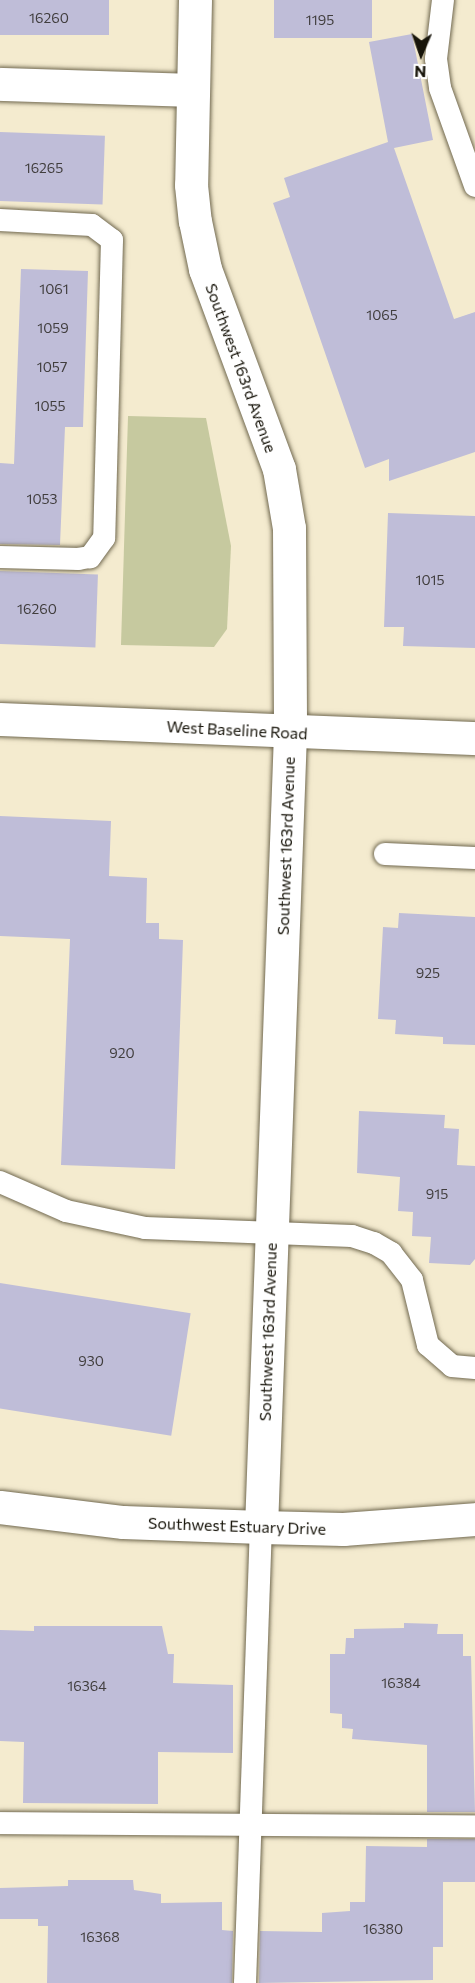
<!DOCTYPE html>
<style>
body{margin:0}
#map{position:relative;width:475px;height:1983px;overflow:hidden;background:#f4ebcf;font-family:Commissioner,sans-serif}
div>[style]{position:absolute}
.green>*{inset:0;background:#c6c99f}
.building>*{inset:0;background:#bfbdd8;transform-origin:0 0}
.roads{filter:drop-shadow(0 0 2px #716950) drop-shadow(0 0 2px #716950)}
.lane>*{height:22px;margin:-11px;padding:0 11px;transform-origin:11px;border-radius:11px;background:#fff}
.street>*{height:33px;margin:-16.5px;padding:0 16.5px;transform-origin:16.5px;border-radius:16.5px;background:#fff}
.secondary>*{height:33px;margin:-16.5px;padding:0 16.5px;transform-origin:16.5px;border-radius:16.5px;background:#fff}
span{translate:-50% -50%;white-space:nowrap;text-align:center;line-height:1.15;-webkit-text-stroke:6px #fff;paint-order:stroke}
.number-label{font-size:14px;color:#413e3e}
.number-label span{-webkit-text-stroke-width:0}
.street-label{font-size:16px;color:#17140a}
.north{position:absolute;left:391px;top:24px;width:60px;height:60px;-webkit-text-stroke:4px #fff;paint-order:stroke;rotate:182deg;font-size:16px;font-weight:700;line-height:24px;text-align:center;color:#17140a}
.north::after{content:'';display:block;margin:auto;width:21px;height:27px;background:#17140a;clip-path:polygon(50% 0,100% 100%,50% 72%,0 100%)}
</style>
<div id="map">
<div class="green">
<div style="clip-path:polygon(128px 416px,206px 418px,231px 546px,227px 629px,214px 647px,121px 645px)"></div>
</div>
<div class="building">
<div style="left:0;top:0;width:109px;height:35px"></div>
<div style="left:274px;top:0;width:98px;height:38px"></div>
<div style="clip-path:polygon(412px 34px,433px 140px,394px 148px,454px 319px,475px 312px,475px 452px,389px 481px,389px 459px,365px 468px,273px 203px,290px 197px,284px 178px,388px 142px,369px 42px)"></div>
<div style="left:0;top:132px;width:105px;height:69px;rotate:2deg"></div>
<div style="clip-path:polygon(21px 269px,88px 271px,83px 427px,65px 427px,60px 545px,0 544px,0 463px,14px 464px)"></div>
<div style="clip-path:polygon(388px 513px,475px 516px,475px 648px,403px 646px,404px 627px,384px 627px)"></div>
<div style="left:0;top:571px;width:98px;height:73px;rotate:2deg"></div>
<div style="clip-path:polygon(0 816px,111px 821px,109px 876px,147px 878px,146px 923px,159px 923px,159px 939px,183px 940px,175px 1169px,61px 1165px,70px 939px,0 936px)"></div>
<div style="clip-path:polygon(399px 913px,475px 917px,475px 1045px,443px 1044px,443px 1037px,395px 1034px,396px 1020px,378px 1019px,383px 927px,398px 928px)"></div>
<div style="clip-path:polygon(359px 1111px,445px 1115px,444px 1128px,459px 1129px,457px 1165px,475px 1166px,475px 1259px,470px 1265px,429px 1263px,431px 1237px,412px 1236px,413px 1212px,398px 1211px,400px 1177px,357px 1173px)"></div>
<div style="left:0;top:1283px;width:193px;height:124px;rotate:9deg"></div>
<div style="clip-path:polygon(404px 1623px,438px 1624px,437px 1634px,463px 1634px,463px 1656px,471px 1656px,475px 1812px,427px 1812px,427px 1745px,352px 1739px,353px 1729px,342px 1728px,342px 1714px,330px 1713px,330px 1654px,345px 1654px,346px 1638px,354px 1638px,354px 1629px,404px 1628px)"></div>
<div style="clip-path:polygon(34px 1626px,162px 1626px,168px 1654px,174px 1654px,173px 1683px,233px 1685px,233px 1753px,158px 1752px,158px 1804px,23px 1803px,24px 1742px,0 1741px,0 1630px,34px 1631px)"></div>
<div style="clip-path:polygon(427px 1839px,475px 1839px,475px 1882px,443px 1882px,443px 1947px,433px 1947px,433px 1980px,259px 1983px,260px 1931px,322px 1932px,322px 1913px,350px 1911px,350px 1902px,365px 1902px,366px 1846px,427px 1847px)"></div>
<div style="clip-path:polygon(68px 1880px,133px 1880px,134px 1890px,161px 1894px,161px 1903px,222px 1902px,222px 1930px,233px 1931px,232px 1983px,47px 1983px,48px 1926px,38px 1926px,38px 1919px,0 1919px,0 1888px,68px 1886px)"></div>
</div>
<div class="roads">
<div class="lane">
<div style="left:443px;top:0;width:59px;rotate:96.8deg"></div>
<div style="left:436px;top:59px;width:29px;rotate:82deg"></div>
<div style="left:440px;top:88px;width:104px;rotate:70.3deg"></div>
<div style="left:0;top:220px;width:92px;rotate:3.1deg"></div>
<div style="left:92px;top:225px;width:25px;rotate:37deg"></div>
<div style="left:112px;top:240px;width:298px;rotate:91.5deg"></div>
<div style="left:104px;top:538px;width:24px;rotate:126deg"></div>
<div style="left:90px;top:557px;width:12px;rotate:171deg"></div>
<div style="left:78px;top:559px;width:78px;rotate:-178.5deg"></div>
<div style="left:385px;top:854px;width:90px;rotate:2.5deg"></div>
<div style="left:0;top:1182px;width:72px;rotate:23.7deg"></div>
<div style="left:66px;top:1211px;width:81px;rotate:12.1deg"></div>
<div style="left:145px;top:1228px;width:207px;rotate:2.2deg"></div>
<div style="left:352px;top:1236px;width:23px;rotate:18deg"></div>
<div style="left:374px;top:1243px;width:20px;rotate:30deg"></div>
<div style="left:391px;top:1253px;width:34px;rotate:52deg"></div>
<div style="left:412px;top:1280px;width:67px;rotate:76.2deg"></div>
<div style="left:428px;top:1345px;width:32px;rotate:41deg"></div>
<div style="left:452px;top:1366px;width:23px;rotate:5deg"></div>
<div style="left:0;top:1823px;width:475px;rotate:0.4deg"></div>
<div style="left:245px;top:1983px;width:456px;rotate:-88deg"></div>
</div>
<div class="street">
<div style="left:195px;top:0;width:185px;rotate:91.2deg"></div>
<div style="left:191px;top:185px;width:36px;rotate:84deg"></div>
<div style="left:195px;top:221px;width:49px;rotate:78.2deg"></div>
<div style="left:205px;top:269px;width:213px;rotate:69.7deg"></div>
<div style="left:279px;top:469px;width:60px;rotate:80.4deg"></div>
<div style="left:289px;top:528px;width:205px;rotate:89.7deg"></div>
<div style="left:290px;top:733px;width:795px;rotate:92.09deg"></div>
<div style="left:0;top:84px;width:193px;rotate:1.8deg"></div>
<div style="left:0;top:1507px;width:124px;rotate:7deg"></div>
<div style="left:123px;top:1522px;width:138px;rotate:2.1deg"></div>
<div style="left:261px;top:1527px;width:82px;rotate:1.4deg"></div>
<div style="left:343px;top:1529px;width:132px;rotate:-4.3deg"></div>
</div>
<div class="secondary">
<div style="left:0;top:719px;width:475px;rotate:2.3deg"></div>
</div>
</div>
<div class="number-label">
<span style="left:49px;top:18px">16260</span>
<span style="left:320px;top:20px">1195</span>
<span style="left:44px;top:168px">16265</span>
<span style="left:54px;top:289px">1061</span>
<span style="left:382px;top:315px">1065</span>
<span style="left:53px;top:328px">1059</span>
<span style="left:52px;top:367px">1057</span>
<span style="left:50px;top:406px">1055</span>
<span style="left:42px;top:499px">1053</span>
<span style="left:430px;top:580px">1015</span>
<span style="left:37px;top:609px">16260</span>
<span style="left:428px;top:973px">925</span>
<span style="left:122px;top:1053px">920</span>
<span style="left:437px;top:1194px">915</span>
<span style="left:91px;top:1361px">930</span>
<span style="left:401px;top:1683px">16384</span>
<span style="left:87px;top:1686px">16364</span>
<span style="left:383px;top:1929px">16380</span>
<span style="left:100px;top:1937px">16368</span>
</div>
<div class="street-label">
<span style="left:241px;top:368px;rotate:70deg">Southwest 163rd Avenue</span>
<span style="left:237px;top:730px;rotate:3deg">West Baseline Road</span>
<span style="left:286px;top:846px;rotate:-88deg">Southwest 163rd Avenue</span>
<span style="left:268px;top:1332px;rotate:-88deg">Southwest 163rd Avenue</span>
<span style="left:237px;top:1526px;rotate:2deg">Southwest Estuary Drive</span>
</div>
<div class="north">N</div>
</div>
